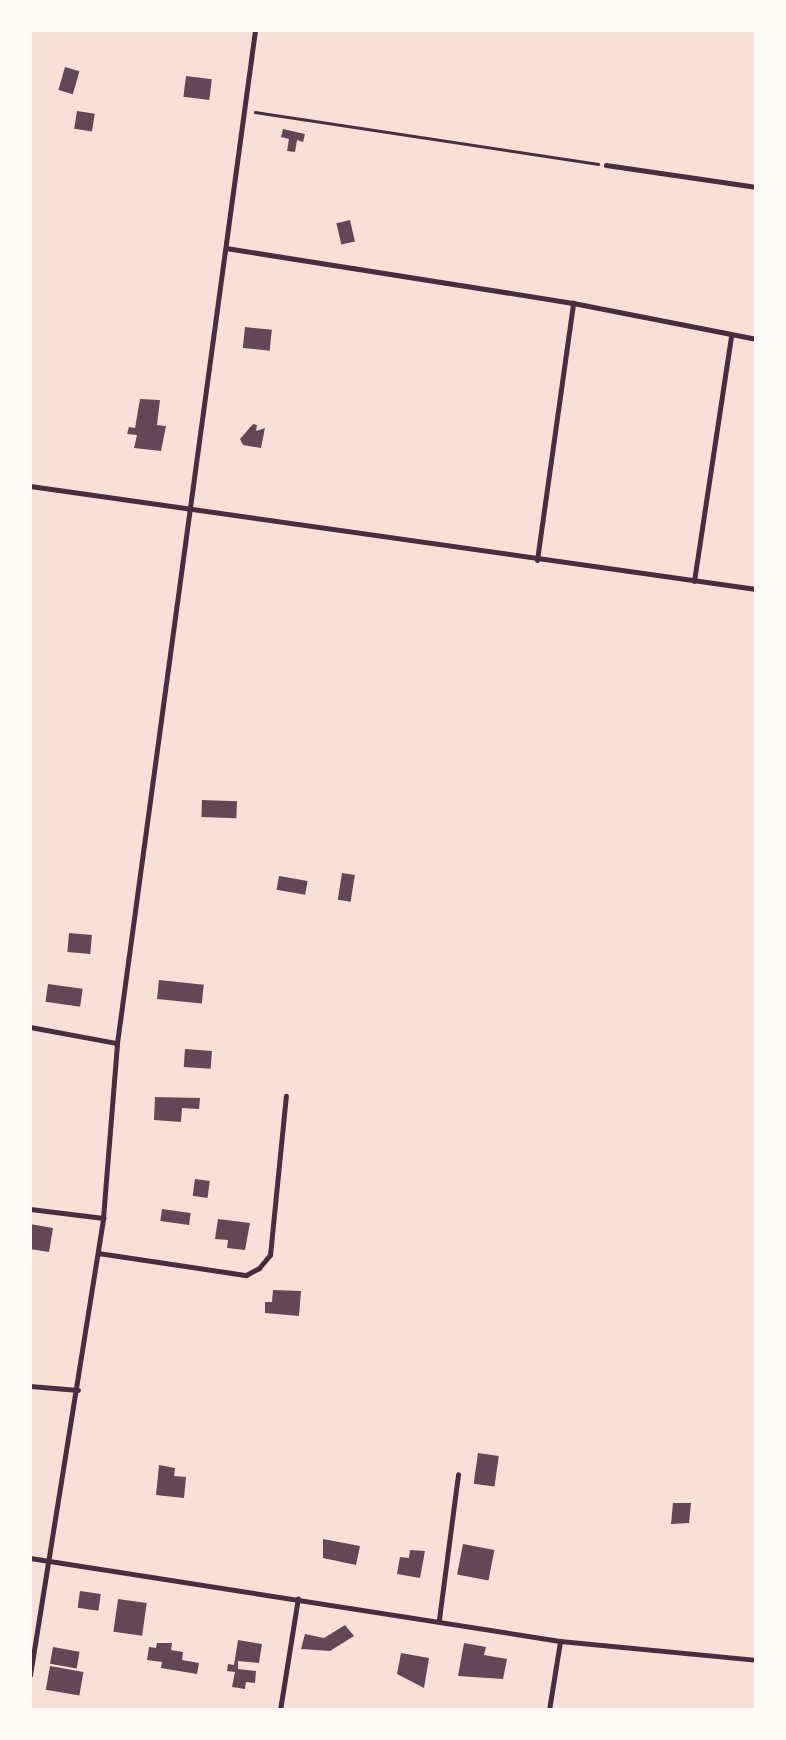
<!DOCTYPE html>
<style>
body{margin:0}
#map{position:relative;width:786px;height:1740px;overflow:hidden;background:#f7e1d7;font-family:Signika,sans-serif}
div>[style]{position:absolute}
.building>*{inset:0;background:#644757;transform-origin:0 0}
.path>*{height:2.5px;margin:-1.25px;padding:0 1.25px;transform-origin:1.25px;border-radius:1.25px;background:#4a2c40}
.minor>*{height:5px;margin:-2.5px;padding:0 2.5px;transform-origin:2.5px;border-radius:2.5px;background:#4a2c40}
span{translate:-50% -50%;white-space:nowrap;text-align:center;line-height:1.15;-webkit-text-stroke:9px #fffaf5;paint-order:stroke}
.frame{position:absolute;inset:0;border:32px solid #fffaf5;pointer-events:none}
</style>
<div id="map">
<div class="building">
<div style="left:65px;top:67px;width:15px;height:24px;rotate:16deg"></div>
<div style="left:186px;top:76px;width:26px;height:21px;rotate:7deg"></div>
<div style="left:77px;top:111px;width:18px;height:18px;rotate:9deg"></div>
<div style="clip-path:polygon(283px 129px,305px 134px,303px 142px,297px 140px,295px 152px,287px 151px,289px 139px,281px 137px)"></div>
<div style="left:350px;top:220px;width:22px;height:14px;rotate:77deg"></div>
<div style="left:245px;top:327px;width:27px;height:21px;rotate:6deg"></div>
<div style="clip-path:polygon(140px 399px,160px 400px,157px 425px,166px 426px,161px 451px,134px 448px,137px 435px,127px 434px,129px 427px,135px 428px)"></div>
<div style="clip-path:polygon(253px 424px,257px 425px,256px 431px,265px 428px,261px 448px,243px 445px,240px 439px)"></div>
<div style="left:202px;top:800px;width:35px;height:17px;rotate:2deg"></div>
<div style="left:342px;top:873px;width:13px;height:27px;rotate:9deg"></div>
<div style="left:279px;top:876px;width:29px;height:14px;rotate:10deg"></div>
<div style="left:69px;top:933px;width:23px;height:19px;rotate:5deg"></div>
<div style="left:159px;top:980px;width:45px;height:19px;rotate:6deg"></div>
<div style="left:48px;top:984px;width:35px;height:18px;rotate:8deg"></div>
<div style="left:185px;top:1049px;width:27px;height:18px;rotate:4deg"></div>
<div style="clip-path:polygon(155px 1097px,200px 1098px,199px 1109px,182px 1108px,181px 1122px,154px 1120px)"></div>
<div style="left:195px;top:1179px;width:15px;height:17px;rotate:8deg"></div>
<div style="left:162px;top:1209px;width:29px;height:12px;rotate:8deg"></div>
<div style="clip-path:polygon(218px 1219px,250px 1223px,245px 1250px,227px 1248px,228px 1240px,215px 1239px)"></div>
<div style="clip-path:polygon(30px 1224px,53px 1228px,49px 1252px,30px 1249px)"></div>
<div style="clip-path:polygon(273px 1290px,301px 1291px,299px 1316px,265px 1313px,265px 1302px,272px 1302px)"></div>
<div style="left:478px;top:1453px;width:21px;height:31px;rotate:8deg"></div>
<div style="clip-path:polygon(159px 1465px,175px 1468px,174px 1476px,186px 1477px,184px 1498px,156px 1495px)"></div>
<div style="clip-path:polygon(673px 1503px,691px 1503px,689px 1523px,671px 1524px)"></div>
<div style="clip-path:polygon(323px 1539px,360px 1546px,356px 1565px,323px 1558px)"></div>
<div style="left:463px;top:1544px;width:32px;height:31px;rotate:11deg"></div>
<div style="clip-path:polygon(410px 1550px,425px 1551px,420px 1578px,397px 1574px,400px 1557px,409px 1558px)"></div>
<div style="left:80px;top:1591px;width:21px;height:17px;rotate:8deg"></div>
<div style="left:118px;top:1599px;width:29px;height:33px;rotate:8deg"></div>
<div style="clip-path:polygon(345px 1625px,354px 1636px,330px 1651px,301px 1649px,305px 1634px,324px 1638px)"></div>
<div style="clip-path:polygon(238px 1640px,262px 1644px,259px 1663px,238px 1661px,238px 1669px,256px 1671px,255px 1683px,246px 1682px,245px 1689px,232px 1687px,235px 1672px,227px 1671px,228px 1664px,234px 1665px)"></div>
<div style="clip-path:polygon(157px 1643px,172px 1643px,171px 1650px,183px 1652px,182px 1660px,199px 1663px,197px 1674px,161px 1668px,162px 1662px,147px 1660px,149px 1647px,156px 1648px)"></div>
<div style="clip-path:polygon(464px 1643px,486px 1647px,484px 1655px,507px 1659px,503px 1679px,458px 1676px)"></div>
<div style="left:53px;top:1647px;width:27px;height:17px;rotate:10deg"></div>
<div style="clip-path:polygon(401px 1653px,429px 1658px,424px 1688px,397px 1674px)"></div>
<div style="left:50px;top:1666px;width:34px;height:24px;rotate:10deg"></div>
</div>
<div class="path">
<div style="left:255px;top:112px;width:347px;rotate:8.6deg"></div>
</div>
<div class="minor">
<div style="left:606px;top:165px;width:152px;rotate:8.3deg"></div>
<div style="left:226px;top:248px;width:351px;rotate:9deg"></div>
<div style="left:573px;top:303px;width:187px;rotate:11.1deg"></div>
<div style="left:30px;top:486px;width:733px;rotate:8.07deg"></div>
<div style="left:537px;top:560px;width:260px;rotate:-82deg"></div>
<div style="left:694px;top:581px;width:247px;rotate:-81.4deg"></div>
<div style="left:30px;top:1027px;width:87px;rotate:10.5deg"></div>
<div style="left:30px;top:1209px;width:74px;rotate:7deg"></div>
<div style="left:98px;top:1253px;width:150px;rotate:8.5deg"></div>
<div style="left:246px;top:1275px;width:15px;rotate:-28deg"></div>
<div style="left:259px;top:1268px;width:17px;rotate:-50deg"></div>
<div style="left:270px;top:1255px;width:160px;rotate:-84.3deg"></div>
<div style="left:30px;top:1386px;width:48px;rotate:4.8deg"></div>
<div style="left:30px;top:1558px;width:536px;rotate:8.9deg"></div>
<div style="left:560px;top:1641px;width:197px;rotate:5.5deg"></div>
<div style="left:439px;top:1619px;width:146px;rotate:-82.5deg"></div>
<div style="left:30px;top:1675px;width:463px;rotate:-80.9deg"></div>
<div style="left:103px;top:1218px;width:176px;rotate:-85.4deg"></div>
<div style="left:117px;top:1043px;width:1022px;rotate:-82.24deg"></div>
<div style="left:280px;top:1710px;width:113px;rotate:-80.9deg"></div>
<div style="left:549px;top:1710px;width:70px;rotate:-80.9deg"></div>
</div>
<div class="frame"></div>
</div>
